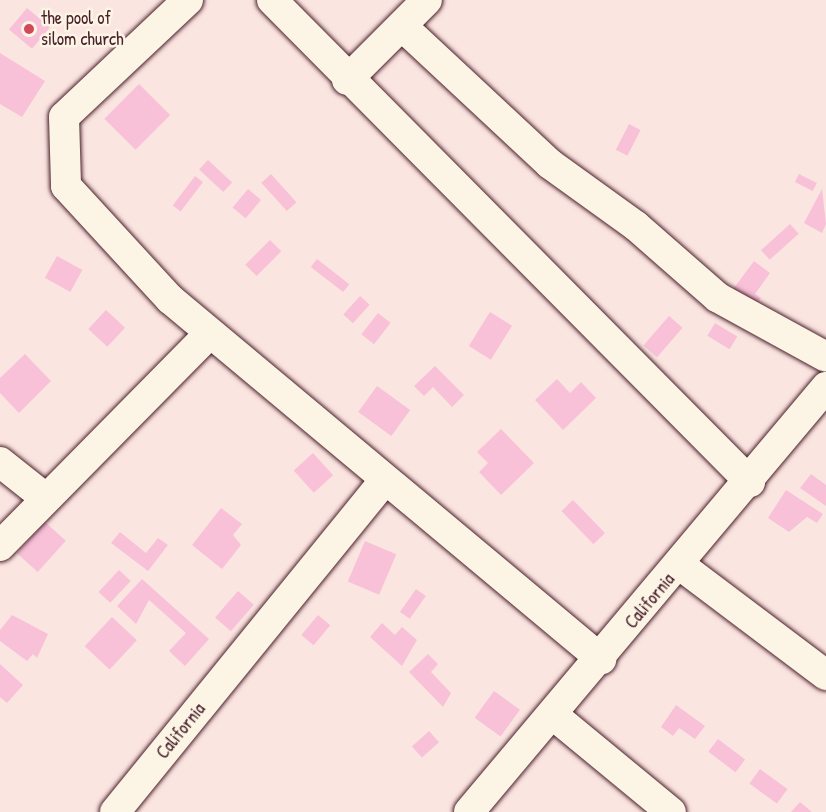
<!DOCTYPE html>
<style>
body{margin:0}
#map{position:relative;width:826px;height:812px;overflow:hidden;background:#fbe5e1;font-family:"Patrick Hand",sans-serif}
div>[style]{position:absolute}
.building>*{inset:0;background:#f8c1d8;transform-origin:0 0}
.roads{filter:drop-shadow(0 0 2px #4a1f2b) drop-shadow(0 0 2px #4a1f2b)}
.minor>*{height:30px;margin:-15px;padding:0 15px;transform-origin:15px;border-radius:15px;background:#fcf5e5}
.dots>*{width:16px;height:16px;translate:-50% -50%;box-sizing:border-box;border:3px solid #fcf5e5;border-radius:50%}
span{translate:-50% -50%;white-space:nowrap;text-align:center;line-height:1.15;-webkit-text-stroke:5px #fcf5e5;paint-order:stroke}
.poi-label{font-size:18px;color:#4a1f2b}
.left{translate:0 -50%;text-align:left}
.street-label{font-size:18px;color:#4a1f2b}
</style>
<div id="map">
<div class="building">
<div style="left:27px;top:8px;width:30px;height:28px;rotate:40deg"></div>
<div style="clip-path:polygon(0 53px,45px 81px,22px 117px,0 104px)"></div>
<div style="left:139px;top:84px;width:44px;height:49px;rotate:45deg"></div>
<div style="left:629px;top:124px;width:13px;height:29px;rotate:27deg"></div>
<div style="left:208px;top:160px;width:33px;height:13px;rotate:43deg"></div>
<div style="left:271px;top:174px;width:38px;height:13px;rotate:48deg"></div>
<div style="left:799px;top:174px;width:20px;height:9px;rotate:27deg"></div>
<div style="left:195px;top:176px;width:10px;height:37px;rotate:37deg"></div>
<div style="left:248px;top:189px;width:17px;height:24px;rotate:40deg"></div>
<div style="clip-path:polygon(822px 189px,826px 224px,822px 233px,804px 223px)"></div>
<div style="left:790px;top:224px;width:13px;height:39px;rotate:48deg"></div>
<div style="left:270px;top:240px;width:16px;height:35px;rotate:45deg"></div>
<div style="left:57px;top:256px;width:29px;height:25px;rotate:29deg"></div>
<div style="left:317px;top:259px;width:41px;height:10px;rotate:38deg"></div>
<div style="clip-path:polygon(754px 261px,770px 273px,755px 294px,761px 298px,750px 313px,728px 296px)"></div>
<div style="left:360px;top:296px;width:13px;height:25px;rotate:42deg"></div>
<div style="left:106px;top:310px;width:26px;height:26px;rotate:43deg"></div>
<div style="left:490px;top:312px;width:26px;height:40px;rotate:32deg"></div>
<div style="left:378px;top:313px;width:16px;height:27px;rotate:38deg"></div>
<div style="left:669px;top:316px;width:18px;height:39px;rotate:41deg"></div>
<div style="left:715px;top:323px;width:26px;height:15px;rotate:31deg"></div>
<div style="clip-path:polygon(25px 354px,51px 381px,19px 413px,0 393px,0 378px)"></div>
<div style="clip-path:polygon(435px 366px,464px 395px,452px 407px,433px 387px,424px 396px,414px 386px)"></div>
<div style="clip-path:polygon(557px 379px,570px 393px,581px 382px,596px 398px,563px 430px,535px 400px)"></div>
<div style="left:377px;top:386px;width:41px;height:32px;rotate:36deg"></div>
<div style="clip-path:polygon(501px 429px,534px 463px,501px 495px,479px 472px,488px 463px,477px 452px)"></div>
<div style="left:313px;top:453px;width:30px;height:26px;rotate:48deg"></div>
<div style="clip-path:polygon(811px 474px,826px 485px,826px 506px,800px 488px)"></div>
<div style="clip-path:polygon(786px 490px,823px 514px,817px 523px,807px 517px,789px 532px,768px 518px)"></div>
<div style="left:573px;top:500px;width:46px;height:16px;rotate:46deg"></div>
<div style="clip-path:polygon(221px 508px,242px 524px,233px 535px,241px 545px,222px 569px,192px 545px)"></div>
<div style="left:45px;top:522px;width:28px;height:42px;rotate:42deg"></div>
<div style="clip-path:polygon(120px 532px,146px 553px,158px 538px,168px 545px,148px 571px,111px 543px)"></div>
<div style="left:365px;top:541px;width:34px;height:44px;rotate:23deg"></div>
<div style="left:119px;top:570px;width:16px;height:30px;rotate:43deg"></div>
<div style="clip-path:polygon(142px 579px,209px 639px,185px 666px,169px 651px,186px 633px,149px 600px,136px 624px,117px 606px)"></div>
<div style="left:416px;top:589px;width:12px;height:28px;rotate:35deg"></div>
<div style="left:238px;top:591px;width:21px;height:35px;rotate:41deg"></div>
<div style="clip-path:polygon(12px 615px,48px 634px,37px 658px,33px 654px,27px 661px,0 641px,0 630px)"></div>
<div style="left:318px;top:615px;width:16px;height:26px;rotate:40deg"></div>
<div style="left:112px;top:617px;width:34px;height:40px;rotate:43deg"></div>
<div style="clip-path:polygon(382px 623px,395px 635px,402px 627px,417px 640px,402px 666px,370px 637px)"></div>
<div style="clip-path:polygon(428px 654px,438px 664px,431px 672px,451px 693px,443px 707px,409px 672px)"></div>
<div style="clip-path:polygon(0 664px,23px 685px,7px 703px,0 697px)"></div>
<div style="left:494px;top:691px;width:32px;height:33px;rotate:36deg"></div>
<div style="clip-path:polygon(676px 705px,705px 726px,695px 739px,679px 728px,673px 736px,661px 727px)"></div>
<div style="left:429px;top:731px;width:15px;height:23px;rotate:48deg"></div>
<div style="left:718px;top:739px;width:34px;height:16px;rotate:37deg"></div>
<div style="left:760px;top:769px;width:34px;height:18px;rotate:36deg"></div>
<div style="clip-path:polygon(800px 802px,812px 812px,791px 812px)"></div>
</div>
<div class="roads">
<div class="minor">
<div style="left:188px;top:0;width:170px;rotate:136.7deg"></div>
<div style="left:64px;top:117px;width:69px;rotate:88.3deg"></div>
<div style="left:66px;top:186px;width:154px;rotate:47.4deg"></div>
<div style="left:170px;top:299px;width:562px;rotate:39.87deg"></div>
<div style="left:272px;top:0;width:679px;rotate:45.24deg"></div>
<div style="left:403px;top:27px;width:201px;rotate:43deg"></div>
<div style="left:550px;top:164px;width:106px;rotate:35.8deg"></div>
<div style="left:636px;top:226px;width:108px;rotate:41.2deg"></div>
<div style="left:717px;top:297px;width:124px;rotate:28.8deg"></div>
<div style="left:347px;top:80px;width:113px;rotate:-45deg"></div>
<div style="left:0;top:462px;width:56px;rotate:38.5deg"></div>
<div style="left:0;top:546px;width:299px;rotate:-45.4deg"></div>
<div style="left:680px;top:565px;width:183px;rotate:37deg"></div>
<div style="left:552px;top:714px;width:154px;rotate:39.5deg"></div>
<div style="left:115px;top:812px;width:425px;rotate:-50.9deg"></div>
<div style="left:469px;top:812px;width:555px;rotate:-49.97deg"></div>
</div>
</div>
<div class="dots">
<div style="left:29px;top:29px;background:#d1495b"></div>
</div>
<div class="poi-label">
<span class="left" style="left:41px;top:29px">the pool of<br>silom church</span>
</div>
<div class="street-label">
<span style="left:650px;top:601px;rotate:-50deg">California</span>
<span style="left:181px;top:731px;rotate:-51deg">California</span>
</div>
</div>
